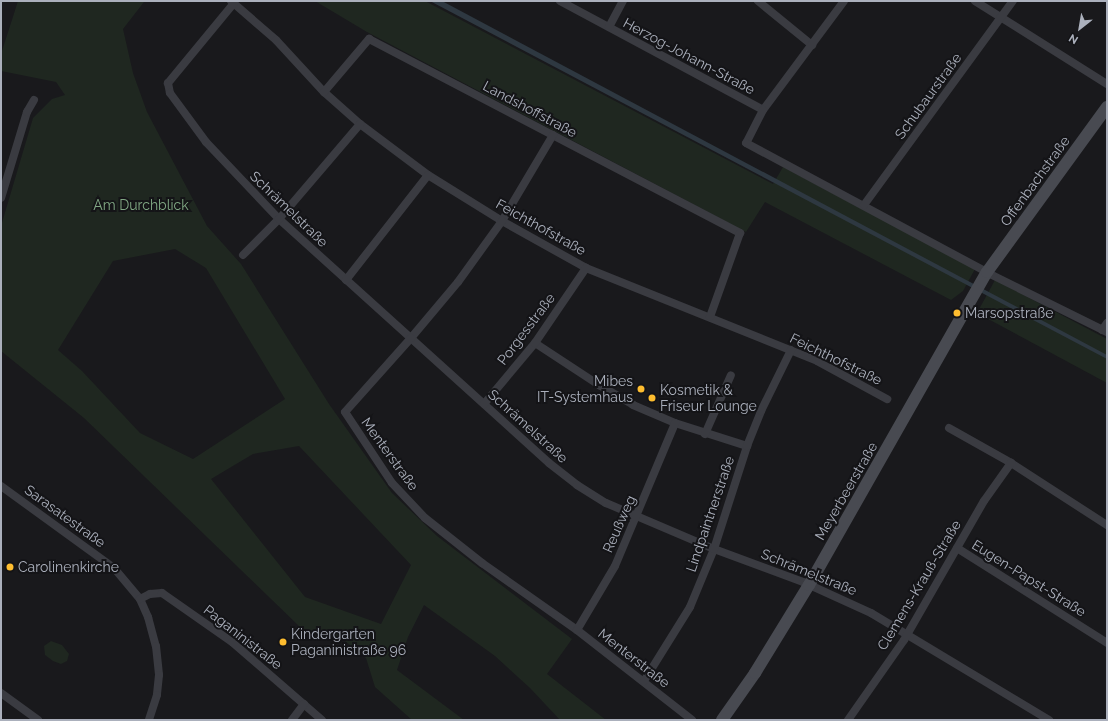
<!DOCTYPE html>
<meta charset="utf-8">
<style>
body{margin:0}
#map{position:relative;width:1108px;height:721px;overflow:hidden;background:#19191c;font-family:Raleway,sans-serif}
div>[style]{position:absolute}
.green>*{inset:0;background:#1f2720}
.water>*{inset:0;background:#2e3841}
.street>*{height:8px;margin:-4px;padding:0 4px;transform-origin:4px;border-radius:4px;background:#3a3b41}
.secondary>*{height:12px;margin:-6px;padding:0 6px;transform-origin:6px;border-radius:6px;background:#484a51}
.dots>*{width:11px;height:11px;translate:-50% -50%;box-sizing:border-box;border:2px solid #141417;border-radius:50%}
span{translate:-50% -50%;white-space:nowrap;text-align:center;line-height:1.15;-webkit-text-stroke:4px #141417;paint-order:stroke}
.street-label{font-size:14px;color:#abb0bc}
.park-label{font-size:14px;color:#81a884}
.poi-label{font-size:14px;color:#abb0bc}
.left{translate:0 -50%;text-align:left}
.right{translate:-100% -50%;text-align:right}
.frame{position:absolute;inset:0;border:2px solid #abb0bc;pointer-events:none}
.north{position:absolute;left:1060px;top:8px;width:40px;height:40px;-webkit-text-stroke:3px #141417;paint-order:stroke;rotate:211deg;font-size:11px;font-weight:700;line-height:16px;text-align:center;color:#abb0bc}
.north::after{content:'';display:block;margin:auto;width:14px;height:18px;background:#abb0bc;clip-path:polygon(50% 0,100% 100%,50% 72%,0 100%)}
</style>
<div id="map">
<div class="green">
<div style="clip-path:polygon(evenodd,18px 1px,144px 2px,123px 29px,133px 73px,147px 112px,207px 226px,241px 264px,329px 404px,392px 493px,437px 536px,572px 639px,547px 674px,606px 720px,560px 720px,530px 688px,495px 656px,424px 605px,408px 637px,397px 670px,464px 720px,412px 720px,375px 687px,366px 658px,345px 641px,302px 629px,84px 418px,1px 351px,1px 226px,33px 118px,52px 99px,65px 95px,56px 82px,1px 71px,1px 54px,18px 1px,175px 249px,206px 268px,285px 399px,193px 459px,140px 433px,82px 371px,58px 350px,113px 261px,175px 249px,18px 1px,299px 446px,411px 565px,381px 624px,305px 597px,211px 479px,253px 454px,299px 446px)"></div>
<div style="clip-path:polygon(315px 1px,425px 1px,773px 184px,783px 167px,975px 269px,963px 291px,951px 300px,765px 202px,746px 232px,367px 32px)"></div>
<div style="clip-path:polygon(995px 280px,1107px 339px,1107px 383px,977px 313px)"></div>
<div style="clip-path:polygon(51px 641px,62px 645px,69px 654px,67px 661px,61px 664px,53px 661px,45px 655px,44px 646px)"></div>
</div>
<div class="water">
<div style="clip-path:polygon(430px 1px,442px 1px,1107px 355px,1107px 359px)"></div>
</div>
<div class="street">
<div style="left:231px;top:1px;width:60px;rotate:40.9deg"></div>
<div style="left:276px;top:40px;width:71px;rotate:47.3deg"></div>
<div style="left:324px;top:92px;width:48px;rotate:41.6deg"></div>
<div style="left:360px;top:124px;width:85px;rotate:36.9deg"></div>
<div style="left:428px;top:175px;width:87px;rotate:31.9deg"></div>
<div style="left:502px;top:221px;width:96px;rotate:29.2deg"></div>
<div style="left:586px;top:268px;width:249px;rotate:21.9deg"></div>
<div style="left:817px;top:361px;width:80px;rotate:28.5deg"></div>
<div style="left:560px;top:1px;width:230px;rotate:28.2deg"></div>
<div style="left:758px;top:1px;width:70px;rotate:39.2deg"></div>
<div style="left:844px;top:1px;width:136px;rotate:126.6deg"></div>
<div style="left:763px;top:110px;width:37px;rotate:117deg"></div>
<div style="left:746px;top:143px;width:279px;rotate:28.2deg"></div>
<div style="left:992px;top:275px;width:128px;rotate:26.4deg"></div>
<div style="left:975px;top:1px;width:156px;rotate:32.2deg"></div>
<div style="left:234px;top:3px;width:104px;rotate:129.5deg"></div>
<div style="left:168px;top:83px;width:10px;rotate:79deg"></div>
<div style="left:170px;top:93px;width:61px;rotate:53.7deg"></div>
<div style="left:206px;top:142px;width:106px;rotate:46.5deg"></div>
<div style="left:279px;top:219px;width:364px;rotate:42.1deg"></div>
<div style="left:549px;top:463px;width:36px;rotate:38deg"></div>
<div style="left:577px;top:485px;width:34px;rotate:32deg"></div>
<div style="left:606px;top:503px;width:117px;rotate:23.1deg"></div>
<div style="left:714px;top:549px;width:95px;rotate:20.3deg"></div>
<div style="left:803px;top:582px;width:75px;rotate:24.5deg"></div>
<div style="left:871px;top:613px;width:208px;rotate:31deg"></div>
<div style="left:609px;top:27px;width:30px;rotate:-62deg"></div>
<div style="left:324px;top:92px;width:70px;rotate:-49.7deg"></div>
<div style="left:369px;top:39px;width:419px;rotate:27.6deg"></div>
<div style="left:740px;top:233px;width:89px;rotate:109.7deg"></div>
<div style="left:553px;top:135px;width:100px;rotate:120.7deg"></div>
<div style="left:502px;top:221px;width:75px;rotate:125.8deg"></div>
<div style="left:458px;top:282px;width:73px;rotate:130deg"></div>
<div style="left:411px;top:338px;width:99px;rotate:131.7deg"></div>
<div style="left:345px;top:412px;width:85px;rotate:56.5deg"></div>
<div style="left:392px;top:483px;width:48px;rotate:46.7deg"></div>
<div style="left:425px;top:518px;width:73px;rotate:38.3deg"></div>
<div style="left:482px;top:563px;width:116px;rotate:35.2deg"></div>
<div style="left:577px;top:630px;width:146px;rotate:38deg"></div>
<div style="left:1px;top:198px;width:90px;rotate:-73.2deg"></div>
<div style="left:27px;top:112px;width:14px;rotate:-60deg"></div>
<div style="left:864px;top:205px;width:253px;rotate:-53.9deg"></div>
<div style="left:243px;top:255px;width:51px;rotate:-45deg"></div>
<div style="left:279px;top:219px;width:125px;rotate:-49.5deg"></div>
<div style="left:346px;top:280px;width:133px;rotate:-52deg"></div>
<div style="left:1102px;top:330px;width:9px;rotate:-54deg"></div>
<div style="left:535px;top:343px;width:77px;rotate:33.3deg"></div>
<div style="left:599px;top:385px;width:39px;rotate:30deg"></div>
<div style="left:633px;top:405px;width:46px;rotate:23.2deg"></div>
<div style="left:675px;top:423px;width:76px;rotate:17.7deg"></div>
<div style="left:484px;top:404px;width:80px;rotate:-50.1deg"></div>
<div style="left:535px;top:343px;width:91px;rotate:-55.8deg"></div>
<div style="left:949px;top:428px;width:71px;rotate:29.4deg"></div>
<div style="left:1011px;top:463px;width:114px;rotate:32.9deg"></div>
<div style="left:705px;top:434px;width:64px;rotate:-66.2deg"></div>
<div style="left:1px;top:486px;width:140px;rotate:36deg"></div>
<div style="left:114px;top:568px;width:40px;rotate:50deg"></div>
<div style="left:140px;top:599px;width:20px;rotate:66deg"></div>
<div style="left:148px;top:617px;width:30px;rotate:75deg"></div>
<div style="left:156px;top:646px;width:29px;rotate:84deg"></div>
<div style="left:159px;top:675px;width:20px;rotate:96deg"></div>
<div style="left:157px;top:695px;width:26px;rotate:108deg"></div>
<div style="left:957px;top:548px;width:178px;rotate:32.3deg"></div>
<div style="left:140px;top:599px;width:11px;rotate:-27deg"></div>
<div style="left:150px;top:594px;width:12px;rotate:-5deg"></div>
<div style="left:162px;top:593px;width:85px;rotate:35deg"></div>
<div style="left:232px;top:642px;width:119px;rotate:40.9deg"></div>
<div style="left:577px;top:630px;width:74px;rotate:-59.3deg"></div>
<div style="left:615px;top:566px;width:155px;rotate:-67.2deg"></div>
<div style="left:644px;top:681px;width:87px;rotate:-58.1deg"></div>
<div style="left:690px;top:607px;width:63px;rotate:-67.5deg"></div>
<div style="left:714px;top:549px;width:108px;rotate:-72.2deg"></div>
<div style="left:747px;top:446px;width:38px;rotate:-68deg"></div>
<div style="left:761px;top:411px;width:68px;rotate:-63.8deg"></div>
<div style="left:1px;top:693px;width:46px;rotate:36.1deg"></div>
<div style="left:292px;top:720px;width:20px;rotate:-53deg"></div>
<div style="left:848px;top:720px;width:98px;rotate:-55deg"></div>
<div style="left:904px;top:640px;width:160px;rotate:-60.1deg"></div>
<div style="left:984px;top:501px;width:47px;rotate:-54.6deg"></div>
</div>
<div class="secondary">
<div style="left:722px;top:720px;width:57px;rotate:-54.9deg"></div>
<div style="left:755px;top:673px;width:103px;rotate:-58.5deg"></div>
<div style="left:809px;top:585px;width:360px;rotate:-60.4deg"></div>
<div style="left:987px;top:272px;width:204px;rotate:-54deg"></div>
</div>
<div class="dots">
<div style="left:957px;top:313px;background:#febd2f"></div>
<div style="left:641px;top:389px;background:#febd2f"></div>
<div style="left:652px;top:398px;background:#febd2f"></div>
<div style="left:10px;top:567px;background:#febd2f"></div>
<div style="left:283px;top:642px;background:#febd2f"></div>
</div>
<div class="street-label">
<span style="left:689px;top:56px;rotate:28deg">Herzog-Johann-Straße</span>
<span style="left:928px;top:96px;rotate:-54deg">Schubaurstraße</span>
<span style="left:530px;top:109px;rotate:28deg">Landshoffstraße</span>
<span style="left:1035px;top:181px;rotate:-54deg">Offenbachstraße</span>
<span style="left:289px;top:209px;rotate:44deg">Schrämelstraße</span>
<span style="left:541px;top:227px;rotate:29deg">Feichthofstraße</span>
<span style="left:526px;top:329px;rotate:-53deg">Porgesstraße</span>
<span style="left:836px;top:359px;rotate:26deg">Feichthofstraße</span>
<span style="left:528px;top:426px;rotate:42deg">Schrämelstraße</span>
<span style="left:390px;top:454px;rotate:54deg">Menterstraße</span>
<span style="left:846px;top:491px;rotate:-60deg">Meyerbeerstraße</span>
<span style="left:710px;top:514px;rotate:-71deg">Lindpaintnerstraße</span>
<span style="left:65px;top:516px;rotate:36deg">Sarasatestraße</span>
<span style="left:619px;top:524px;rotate:-66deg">Reußweg</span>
<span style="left:809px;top:572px;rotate:22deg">Schrämelstraße</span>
<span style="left:1029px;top:578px;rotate:32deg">Eugen-Papst-Straße</span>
<span style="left:919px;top:585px;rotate:-59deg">Clemens-Krauß-Straße</span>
<span style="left:243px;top:637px;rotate:38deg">Paganinistraße</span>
<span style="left:634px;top:658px;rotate:38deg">Menterstraße</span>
</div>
<div class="park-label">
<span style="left:141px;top:205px">Am Durchblick</span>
</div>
<div class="poi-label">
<span class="left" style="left:965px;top:313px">Marsopstraße</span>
<span class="right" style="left:633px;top:389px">Mibes<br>IT-Systemhaus</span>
<span class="left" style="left:660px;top:398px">Kosmetik &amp;<br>Friseur Lounge</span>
<span class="left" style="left:18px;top:567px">Carolinenkirche</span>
<span class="left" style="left:291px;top:642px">Kindergarten<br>Paganinistraße 96</span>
</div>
<div class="frame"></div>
<div class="north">N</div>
</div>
